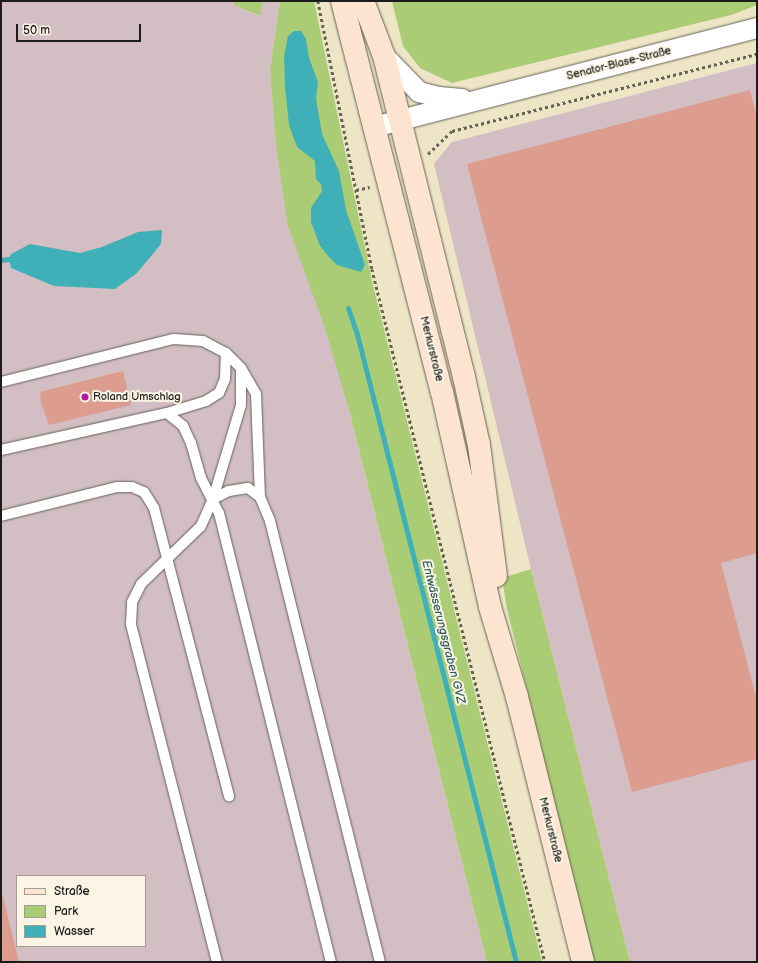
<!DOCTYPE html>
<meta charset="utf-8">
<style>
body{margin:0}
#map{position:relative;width:758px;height:963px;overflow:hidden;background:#ede5c5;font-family:"Balsamiq Sans",sans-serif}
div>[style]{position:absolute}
.industrial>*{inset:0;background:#d2bec3}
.green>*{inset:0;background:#a9cc75}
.water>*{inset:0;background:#3fb0b8}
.stream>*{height:5px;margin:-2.5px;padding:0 2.5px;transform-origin:2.5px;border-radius:2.5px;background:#3fb0b8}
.building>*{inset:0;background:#dc9c8e}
.path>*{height:2.5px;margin-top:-1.25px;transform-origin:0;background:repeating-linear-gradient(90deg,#656257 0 3px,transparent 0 6px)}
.roads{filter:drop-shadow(0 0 1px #656257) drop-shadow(0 0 1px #656257)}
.lane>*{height:10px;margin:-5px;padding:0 5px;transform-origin:5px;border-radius:5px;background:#fff}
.street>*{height:20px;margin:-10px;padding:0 10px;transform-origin:10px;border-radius:10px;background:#fff}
.secondary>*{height:22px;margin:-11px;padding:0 11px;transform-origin:11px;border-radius:11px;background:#fde4d1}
.dots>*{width:11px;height:11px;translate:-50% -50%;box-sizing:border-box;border:2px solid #fcf5e5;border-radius:50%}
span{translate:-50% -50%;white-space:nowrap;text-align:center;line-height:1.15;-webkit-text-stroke:4px #fcf5e5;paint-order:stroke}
.street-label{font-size:11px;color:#1c1c1c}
.poi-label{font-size:11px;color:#1c1c1c}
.left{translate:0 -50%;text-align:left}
.water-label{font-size:12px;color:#2c5f62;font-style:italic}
.frame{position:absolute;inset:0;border:2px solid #1c1c1c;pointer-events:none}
.legend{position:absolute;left:16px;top:875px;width:130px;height:72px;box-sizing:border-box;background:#fcf5e5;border:1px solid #a29e95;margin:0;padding:5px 7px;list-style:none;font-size:12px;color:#1c1c1c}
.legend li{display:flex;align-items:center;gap:8px;height:20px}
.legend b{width:20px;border:1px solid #a29e95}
.scale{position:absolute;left:16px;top:24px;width:125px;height:18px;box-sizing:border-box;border:2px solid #1c1c1c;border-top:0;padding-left:5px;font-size:12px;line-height:14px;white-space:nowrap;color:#1c1c1c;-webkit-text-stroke:3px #fcf5e5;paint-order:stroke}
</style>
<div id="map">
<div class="industrial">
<div style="clip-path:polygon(evenodd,1px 1px,234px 1px,234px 5px,259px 16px,263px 1px,280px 1px,270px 70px,276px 145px,351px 417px,487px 962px,1px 962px,1px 1px,17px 876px,145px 876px,145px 946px,17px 946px,17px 876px)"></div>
<div style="clip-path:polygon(757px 63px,757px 962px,630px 962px,531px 569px,434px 164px,452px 142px)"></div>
</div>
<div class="green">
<div style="clip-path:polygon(234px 1px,263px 1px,260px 16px,234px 5px)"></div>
<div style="clip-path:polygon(280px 1px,314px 1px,372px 281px,542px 962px,487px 962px,351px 417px,325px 328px,288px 226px,276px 145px,270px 70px)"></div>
<div style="clip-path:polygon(392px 1px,757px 1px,757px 5px,731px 15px,452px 83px,420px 68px,403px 46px)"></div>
<div style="clip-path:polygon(531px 569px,630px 962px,594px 962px,507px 609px,502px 578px)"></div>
</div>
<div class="water">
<div style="clip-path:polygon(294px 31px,301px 31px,306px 39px,309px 58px,318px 82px,316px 99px,322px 134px,339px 171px,346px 210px,365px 265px,361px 272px,337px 265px,329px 257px,320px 246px,311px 222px,311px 208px,322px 191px,321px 184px,316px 179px,315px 161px,297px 147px,289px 125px,285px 87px,284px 56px,288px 36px)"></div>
<div style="clip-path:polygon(162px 230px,161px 244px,137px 273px,115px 289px,54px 286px,11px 268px,9px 259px,11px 254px,30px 244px,80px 253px,102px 247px,138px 232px)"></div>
</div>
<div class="stream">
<div style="left:1px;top:260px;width:8px;rotate:-7deg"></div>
<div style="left:348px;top:308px;width:28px;rotate:71deg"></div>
<div style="left:357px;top:334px;width:648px;rotate:75.79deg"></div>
</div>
<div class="building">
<div style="clip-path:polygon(750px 90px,757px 119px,757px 553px,721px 563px,757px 701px,757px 759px,632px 792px,467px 164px)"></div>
<div style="clip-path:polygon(123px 371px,131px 405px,49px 425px,41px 402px,40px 392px)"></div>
<div style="clip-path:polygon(1px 893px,2px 893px,19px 962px,1px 962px)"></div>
</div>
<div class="path">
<div style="left:318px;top:1px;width:273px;rotate:78.6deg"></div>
<div style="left:372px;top:269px;width:714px;rotate:75.98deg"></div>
<div style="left:428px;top:154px;width:33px;rotate:-44deg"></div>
<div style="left:452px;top:131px;width:315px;rotate:-14.2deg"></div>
<div style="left:356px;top:190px;width:14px;rotate:-12deg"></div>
</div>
<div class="roads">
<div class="lane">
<div style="left:1px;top:382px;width:178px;rotate:-14deg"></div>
<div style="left:174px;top:339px;width:29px;rotate:4deg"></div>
<div style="left:203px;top:341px;width:26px;rotate:28deg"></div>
<div style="left:226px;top:353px;width:21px;rotate:45deg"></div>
<div style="left:241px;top:368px;width:30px;rotate:60deg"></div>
<div style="left:256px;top:394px;width:103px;rotate:87.8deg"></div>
<div style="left:260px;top:497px;width:26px;rotate:67deg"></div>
<div style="left:270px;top:521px;width:455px;rotate:76deg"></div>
<div style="left:167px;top:413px;width:41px;rotate:-17.1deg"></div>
<div style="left:206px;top:401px;width:15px;rotate:-32deg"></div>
<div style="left:219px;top:393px;width:15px;rotate:-67deg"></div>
<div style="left:225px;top:379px;width:26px;rotate:-88deg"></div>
<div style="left:1px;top:450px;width:170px;rotate:-12.6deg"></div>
<div style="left:167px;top:413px;width:21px;rotate:39deg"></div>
<div style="left:183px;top:426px;width:19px;rotate:65deg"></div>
<div style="left:191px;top:443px;width:36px;rotate:74deg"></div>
<div style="left:201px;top:478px;width:39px;rotate:63deg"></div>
<div style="left:219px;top:513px;width:463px;rotate:76deg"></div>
<div style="left:213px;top:499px;width:18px;rotate:-27deg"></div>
<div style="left:229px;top:491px;width:19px;rotate:-9deg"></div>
<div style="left:248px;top:488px;width:15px;rotate:37deg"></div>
<div style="left:1px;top:516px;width:120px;rotate:-14deg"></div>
<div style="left:117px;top:487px;width:15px"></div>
<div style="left:132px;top:487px;width:13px;rotate:23deg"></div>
<div style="left:144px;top:492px;width:19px;rotate:58deg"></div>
<div style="left:154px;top:508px;width:298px;rotate:75.4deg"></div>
<div style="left:217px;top:962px;width:349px;rotate:-104.3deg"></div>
<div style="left:131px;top:624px;width:22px;rotate:-87deg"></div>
<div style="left:132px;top:602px;width:20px;rotate:-63deg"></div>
<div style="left:141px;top:584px;width:83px;rotate:-44deg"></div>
<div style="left:201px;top:526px;width:30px;rotate:-66deg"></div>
<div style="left:213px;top:499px;width:98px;rotate:-73.4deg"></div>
<div style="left:241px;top:405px;width:35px;rotate:-90deg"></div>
</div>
<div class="street">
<div style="left:384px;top:56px;width:50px;rotate:45.8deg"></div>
<div style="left:419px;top:92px;width:21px;rotate:14deg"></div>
<div style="left:439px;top:97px;width:23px;rotate:5deg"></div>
<div style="left:374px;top:127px;width:396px;rotate:-14.5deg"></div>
</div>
<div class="secondary">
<div style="left:342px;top:1px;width:404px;rotate:75.7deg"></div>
<div style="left:442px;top:392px;width:220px;rotate:77.4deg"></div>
<div style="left:490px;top:607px;width:94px;rotate:73.3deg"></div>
<div style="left:517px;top:697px;width:273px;rotate:76deg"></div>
<div style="left:363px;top:1px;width:59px;rotate:69.1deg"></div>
<div style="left:384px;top:56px;width:331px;rotate:76deg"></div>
<div style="left:464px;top:377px;width:70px;rotate:77.6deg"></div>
<div style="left:479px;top:445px;width:132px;rotate:82.6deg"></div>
</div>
</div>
<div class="dots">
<div style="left:85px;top:397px;background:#b5179e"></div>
</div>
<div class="street-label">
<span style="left:619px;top:64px;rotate:-14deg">Senator-Blase-Straße</span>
<span style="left:431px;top:349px;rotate:76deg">Merkurstraße</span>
<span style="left:550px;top:830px;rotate:76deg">Merkurstraße</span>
</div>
<div class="poi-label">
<span class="left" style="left:93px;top:397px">Roland Umschlag</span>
</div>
<div class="water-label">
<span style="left:443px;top:632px;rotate:76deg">Entwässerungsgraben GVZ</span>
</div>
<div class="frame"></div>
<ul class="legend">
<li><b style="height:5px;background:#fde4d1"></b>Straße</li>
<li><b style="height:11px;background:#a9cc75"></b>Park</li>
<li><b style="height:11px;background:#3fb0b8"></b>Wasser</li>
</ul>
<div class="scale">50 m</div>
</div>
